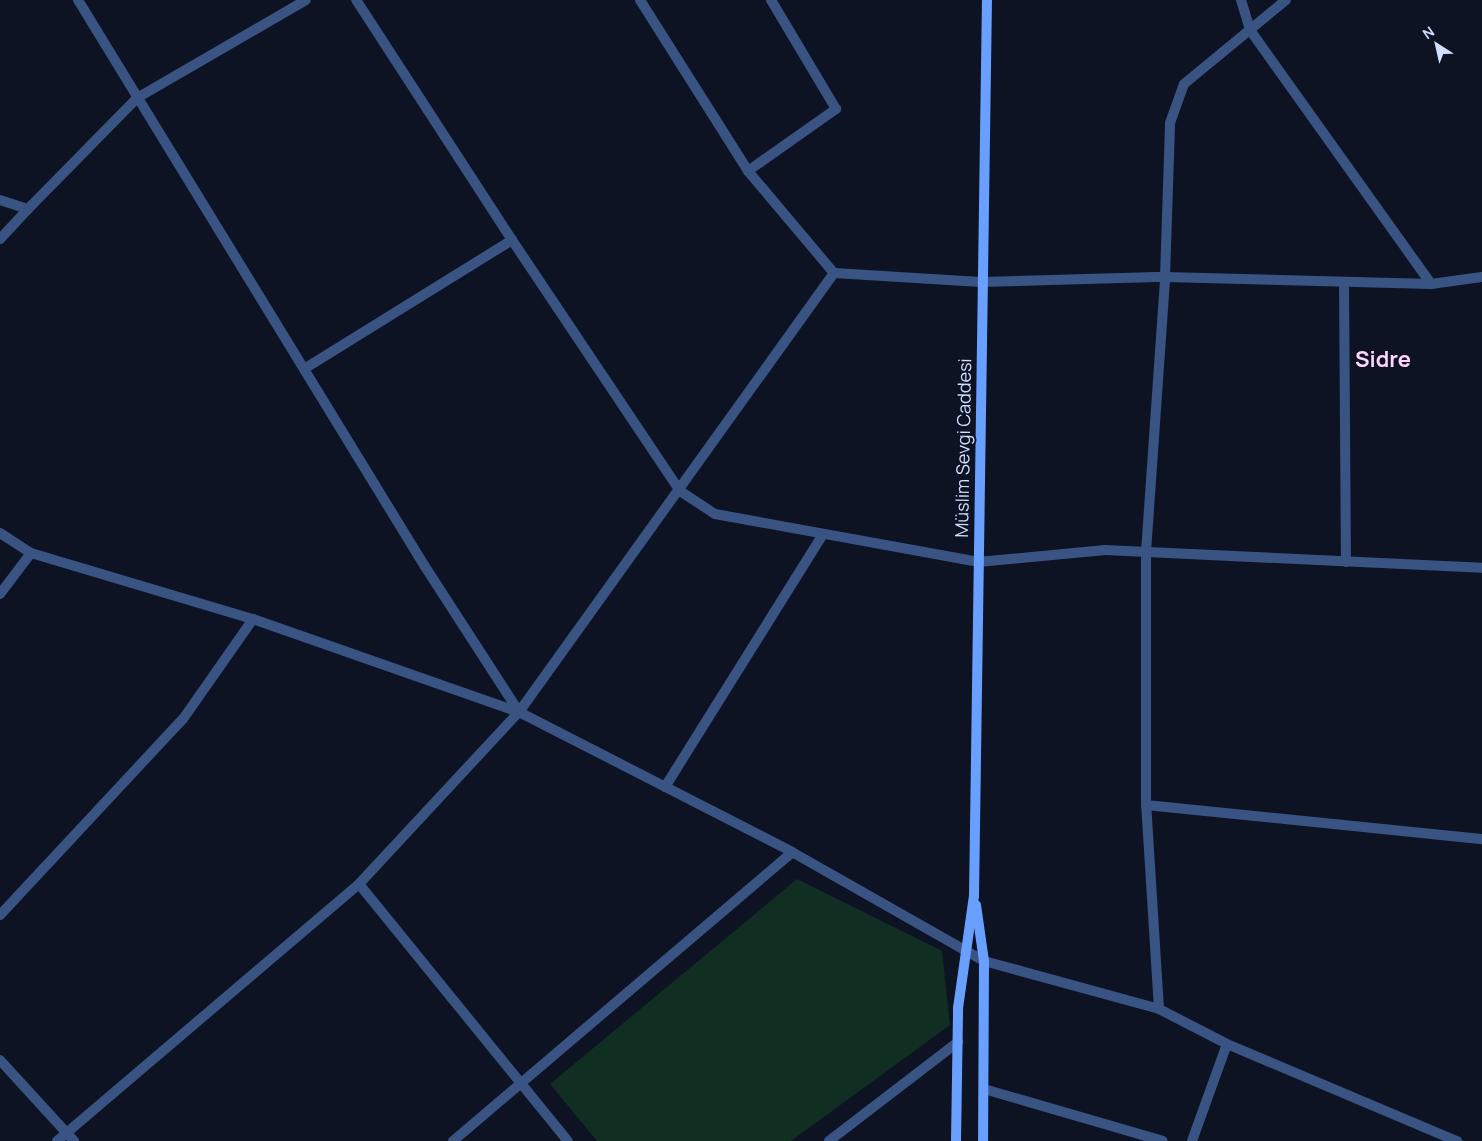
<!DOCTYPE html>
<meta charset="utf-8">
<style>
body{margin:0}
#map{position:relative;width:1482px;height:1141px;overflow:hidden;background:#0e1324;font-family:Manrope,sans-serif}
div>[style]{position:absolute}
.green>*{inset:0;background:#112e22}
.street>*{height:10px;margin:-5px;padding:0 5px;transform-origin:5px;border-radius:5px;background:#395483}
.secondary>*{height:10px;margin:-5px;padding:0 5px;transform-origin:5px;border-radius:5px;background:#69a0ff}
span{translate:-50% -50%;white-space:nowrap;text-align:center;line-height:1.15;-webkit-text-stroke:4px #0e1324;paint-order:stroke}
.street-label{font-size:18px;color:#d2deff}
.district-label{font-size:22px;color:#fed4ff;font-weight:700}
.north{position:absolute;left:1412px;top:20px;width:50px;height:50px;-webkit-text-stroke:4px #0e1324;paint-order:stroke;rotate:325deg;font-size:14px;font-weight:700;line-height:20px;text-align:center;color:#d2deff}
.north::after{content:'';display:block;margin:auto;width:18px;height:22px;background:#d2deff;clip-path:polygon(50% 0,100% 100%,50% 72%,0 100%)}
</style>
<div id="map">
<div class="green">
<div style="clip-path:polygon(797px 879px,942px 951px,950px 1025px,791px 1141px,597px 1141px,550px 1084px)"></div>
</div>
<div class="street">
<div style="left:78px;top:0;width:663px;rotate:58.52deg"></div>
<div style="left:424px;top:565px;width:175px;rotate:57.1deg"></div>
<div style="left:640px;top:0;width:202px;rotate:57.7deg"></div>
<div style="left:748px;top:171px;width:133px;rotate:49.9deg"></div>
<div style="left:834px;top:273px;width:147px;rotate:3.5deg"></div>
<div style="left:981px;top:282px;width:184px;rotate:-1.6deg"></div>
<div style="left:1165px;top:277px;width:266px;rotate:1.5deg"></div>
<div style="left:1431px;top:284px;width:51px;rotate:-7.8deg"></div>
<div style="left:1241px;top:0;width:31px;rotate:73deg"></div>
<div style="left:1250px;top:30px;width:312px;rotate:54.5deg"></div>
<div style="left:748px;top:171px;width:108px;rotate:-35.2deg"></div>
<div style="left:836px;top:109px;width:127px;rotate:-120.8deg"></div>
<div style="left:0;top:200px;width:29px;rotate:18deg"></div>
<div style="left:28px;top:209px;width:156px;rotate:-45.5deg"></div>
<div style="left:137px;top:98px;width:195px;rotate:-30.1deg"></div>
<div style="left:0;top:239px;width:41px;rotate:-47deg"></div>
<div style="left:512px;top:240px;width:302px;rotate:56.2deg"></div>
<div style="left:680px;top:491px;width:42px;rotate:33.3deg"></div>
<div style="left:715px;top:514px;width:267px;rotate:10.3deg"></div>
<div style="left:978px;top:562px;width:128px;rotate:-5.4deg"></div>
<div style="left:1105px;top:550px;width:377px;rotate:2.7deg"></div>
<div style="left:1344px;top:282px;width:280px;rotate:89.6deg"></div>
<div style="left:304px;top:369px;width:245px;rotate:-31.8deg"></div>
<div style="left:512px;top:240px;width:286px;rotate:-123deg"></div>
<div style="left:0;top:533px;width:37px;rotate:33deg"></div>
<div style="left:31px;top:553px;width:232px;rotate:16.6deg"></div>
<div style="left:253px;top:619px;width:282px;rotate:19.3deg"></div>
<div style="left:519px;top:712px;width:307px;rotate:27.1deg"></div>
<div style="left:792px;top:852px;width:221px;rotate:29.6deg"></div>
<div style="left:984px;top:961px;width:181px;rotate:15.3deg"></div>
<div style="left:1159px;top:1009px;width:76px;rotate:27.2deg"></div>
<div style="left:1227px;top:1044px;width:250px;rotate:22.9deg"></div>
<div style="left:0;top:594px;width:51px;rotate:-52.9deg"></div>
<div style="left:665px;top:787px;width:298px;rotate:-58deg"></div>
<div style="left:1146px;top:805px;width:338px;rotate:5.8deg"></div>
<div style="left:359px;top:884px;width:331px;rotate:50.9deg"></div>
<div style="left:0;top:915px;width:268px;rotate:-47deg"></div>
<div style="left:183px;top:719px;width:122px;rotate:-55deg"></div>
<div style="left:1159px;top:1009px;width:204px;rotate:-93.6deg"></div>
<div style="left:1146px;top:805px;width:253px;rotate:-90deg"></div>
<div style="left:1146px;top:552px;width:276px;rotate:-86deg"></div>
<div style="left:1165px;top:277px;width:154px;rotate:-88.1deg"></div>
<div style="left:1170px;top:123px;width:41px;rotate:-70.3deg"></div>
<div style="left:1184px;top:84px;width:132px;rotate:-39.5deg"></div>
<div style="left:0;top:1060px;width:110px;rotate:47.6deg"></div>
<div style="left:984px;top:1089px;width:186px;rotate:16.2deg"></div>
<div style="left:57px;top:1141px;width:397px;rotate:-40.4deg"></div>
<div style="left:359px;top:884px;width:235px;rotate:-47.1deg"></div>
<div style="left:519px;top:712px;width:540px;rotate:-54.34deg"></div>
<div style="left:453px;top:1141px;width:445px;rotate:-40.4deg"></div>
<div style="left:829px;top:1141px;width:163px;rotate:-37.5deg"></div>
<div style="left:1192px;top:1141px;width:103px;rotate:-70.2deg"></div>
</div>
<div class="secondary">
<div style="left:976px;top:905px;width:57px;rotate:81.9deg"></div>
<div style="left:984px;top:961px;width:180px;rotate:90.3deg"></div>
<div style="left:956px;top:1141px;width:133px;rotate:-89.1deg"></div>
<div style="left:958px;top:1008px;width:113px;rotate:-81.9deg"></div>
<div style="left:974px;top:896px;width:896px;rotate:-89.17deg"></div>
</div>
<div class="street-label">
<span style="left:963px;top:448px;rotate:-89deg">Müslim Sevgi Caddesi</span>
</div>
<div class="district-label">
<span style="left:1383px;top:360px">Sidre</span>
</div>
<div class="north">N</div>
</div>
